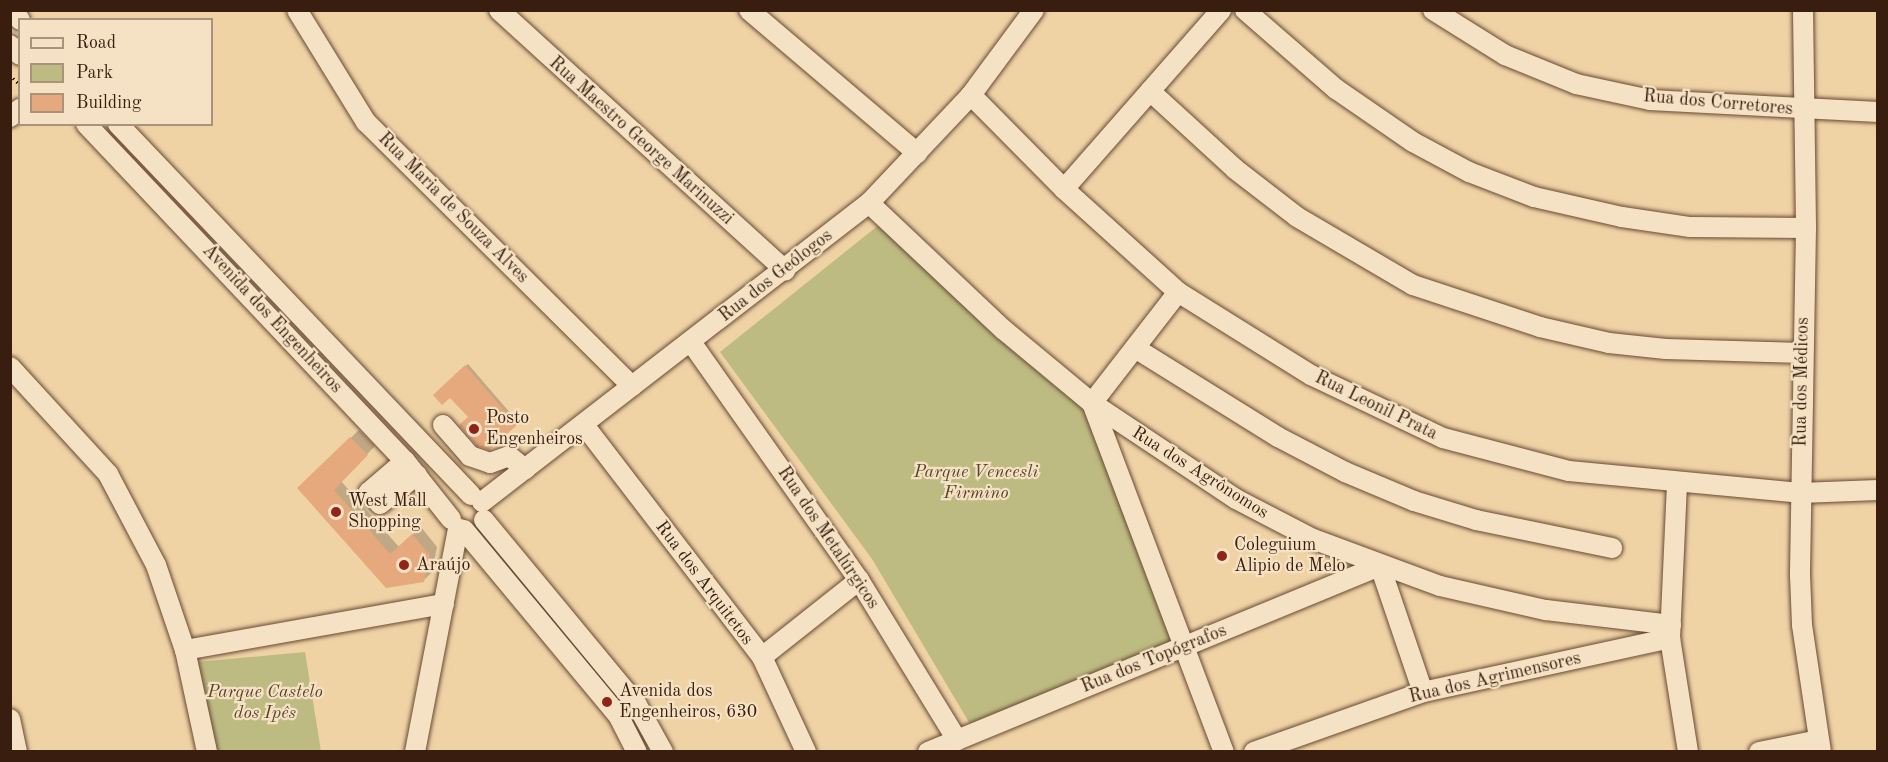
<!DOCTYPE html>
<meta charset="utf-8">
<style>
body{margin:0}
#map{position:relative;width:1888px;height:762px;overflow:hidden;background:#f0d3a5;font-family:"Old Standard TT",serif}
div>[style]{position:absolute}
.green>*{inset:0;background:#bebb82}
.shadow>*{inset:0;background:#0003}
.building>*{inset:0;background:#e6a87d}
.path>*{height:3px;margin-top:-1.5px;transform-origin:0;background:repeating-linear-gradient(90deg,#391d0e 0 1.5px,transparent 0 4.5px)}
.roads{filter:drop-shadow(0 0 2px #674a34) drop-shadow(0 0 2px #674a34)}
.minor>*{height:20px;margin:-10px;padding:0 10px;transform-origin:10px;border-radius:10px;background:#f5e2c4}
.dots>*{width:16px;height:16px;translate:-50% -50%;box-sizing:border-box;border:3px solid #f5e2c4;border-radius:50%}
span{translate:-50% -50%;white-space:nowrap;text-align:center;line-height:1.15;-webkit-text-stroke:4.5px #f5e2c4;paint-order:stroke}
.street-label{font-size:18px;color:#391d0e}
.poi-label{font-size:18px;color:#391d0e}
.left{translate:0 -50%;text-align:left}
.park-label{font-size:18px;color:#5a442b;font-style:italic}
.frame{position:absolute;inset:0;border:12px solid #391d0e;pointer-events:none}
.legend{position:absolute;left:18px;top:18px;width:195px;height:108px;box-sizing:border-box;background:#f5e2c4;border:2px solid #aa937b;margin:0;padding:8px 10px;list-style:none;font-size:18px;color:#391d0e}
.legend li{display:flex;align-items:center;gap:12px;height:30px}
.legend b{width:30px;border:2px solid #aa937b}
</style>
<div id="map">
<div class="green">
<div style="clip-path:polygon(880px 224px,1085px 406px,1175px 642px,970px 724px,872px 559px,720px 352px)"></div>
<div style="clip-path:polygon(305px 652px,321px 751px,214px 751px,197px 662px)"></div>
</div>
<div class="shadow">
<div style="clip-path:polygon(468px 364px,518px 422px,489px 448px,470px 417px,451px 396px,435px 395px)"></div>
<div style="clip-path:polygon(359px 430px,375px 446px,341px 481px,399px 547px,421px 527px,437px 547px,432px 572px,423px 581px,299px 488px)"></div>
</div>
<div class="building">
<div style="clip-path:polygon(465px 365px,517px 425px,489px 450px,477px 446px,459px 425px,468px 417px,450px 398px,442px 405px,433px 395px)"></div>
<div style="clip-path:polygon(350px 437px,368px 455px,334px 490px,390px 554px,412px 534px,430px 555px,424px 582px,386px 588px,297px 488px)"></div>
</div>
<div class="path">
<div style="left:10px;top:75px;width:14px;rotate:45deg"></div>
</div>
<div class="roads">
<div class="minor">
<div style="left:13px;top:10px;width:12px;rotate:55deg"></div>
<div style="left:297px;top:10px;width:132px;rotate:58.4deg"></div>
<div style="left:366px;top:122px;width:375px;rotate:44.8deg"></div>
<div style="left:499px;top:10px;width:387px;rotate:42.3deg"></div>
<div style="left:749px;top:10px;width:221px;rotate:40.4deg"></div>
<div style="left:1245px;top:10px;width:121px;rotate:41deg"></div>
<div style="left:1336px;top:89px;width:93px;rotate:34.5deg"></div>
<div style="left:1413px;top:142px;width:64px;rotate:28.2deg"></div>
<div style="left:1469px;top:172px;width:70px;rotate:21deg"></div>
<div style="left:1534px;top:197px;width:90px;rotate:12.8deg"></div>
<div style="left:1622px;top:217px;width:69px;rotate:8.4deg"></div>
<div style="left:1690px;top:227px;width:116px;rotate:0.5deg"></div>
<div style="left:1433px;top:10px;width:85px;rotate:32deg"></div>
<div style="left:1505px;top:55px;width:77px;rotate:22.2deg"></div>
<div style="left:1576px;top:84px;width:76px;rotate:12.2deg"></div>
<div style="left:1650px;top:100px;width:228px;rotate:3deg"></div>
<div style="left:1803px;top:10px;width:218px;rotate:89.2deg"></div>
<div style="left:1806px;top:228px;width:347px;rotate:91deg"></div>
<div style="left:1800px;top:575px;width:50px;rotate:87.7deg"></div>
<div style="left:1802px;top:625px;width:128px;rotate:81.5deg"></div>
<div style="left:10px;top:45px;width:14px;rotate:45deg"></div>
<div style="left:1150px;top:91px;width:115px;rotate:42.5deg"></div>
<div style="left:1235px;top:169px;width:78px;rotate:37.7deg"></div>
<div style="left:1297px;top:217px;width:134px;rotate:30.4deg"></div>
<div style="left:1413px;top:285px;width:134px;rotate:18.3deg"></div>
<div style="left:1540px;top:327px;width:71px;rotate:13.1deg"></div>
<div style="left:1609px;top:343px;width:57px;rotate:6deg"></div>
<div style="left:1666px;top:349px;width:136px;rotate:1.7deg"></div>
<div style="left:971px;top:95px;width:132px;rotate:45.3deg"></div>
<div style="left:1064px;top:189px;width:154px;rotate:42.1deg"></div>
<div style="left:1178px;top:292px;width:157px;rotate:32deg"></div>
<div style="left:1311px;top:375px;width:146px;rotate:25.5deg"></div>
<div style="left:1443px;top:438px;width:130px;rotate:14.7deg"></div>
<div style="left:1569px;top:471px;width:232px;rotate:5.4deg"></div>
<div style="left:1800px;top:493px;width:78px;rotate:-2.2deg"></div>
<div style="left:10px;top:117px;width:13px;rotate:-39deg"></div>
<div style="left:86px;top:124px;width:464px;rotate:46.6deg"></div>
<div style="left:405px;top:461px;width:74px;rotate:51.6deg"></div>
<div style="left:118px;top:124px;width:512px;rotate:46.42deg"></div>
<div style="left:1064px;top:189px;width:238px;rotate:-48.7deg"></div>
<div style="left:869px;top:203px;width:185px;rotate:43.3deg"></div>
<div style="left:1004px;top:330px;width:114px;rotate:39.7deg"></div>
<div style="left:1092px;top:403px;width:173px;rotate:33.7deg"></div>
<div style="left:1236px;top:499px;width:87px;rotate:27.5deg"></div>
<div style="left:1313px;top:539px;width:135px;rotate:20.3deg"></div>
<div style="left:1440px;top:586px;width:109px;rotate:12.8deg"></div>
<div style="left:1546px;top:610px;width:126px;rotate:6.8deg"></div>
<div style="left:691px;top:342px;width:291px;rotate:54.8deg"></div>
<div style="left:859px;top:580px;width:188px;rotate:58.5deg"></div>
<div style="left:1135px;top:348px;width:168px;rotate:31.9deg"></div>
<div style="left:1278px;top:437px;width:76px;rotate:27.6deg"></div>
<div style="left:1345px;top:472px;width:75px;rotate:22.8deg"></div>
<div style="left:1414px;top:501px;width:65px;rotate:17deg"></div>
<div style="left:1476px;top:520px;width:139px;rotate:11.6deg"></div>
<div style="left:10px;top:367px;width:145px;rotate:47.5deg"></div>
<div style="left:108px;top:474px;width:103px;rotate:62.2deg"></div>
<div style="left:156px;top:565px;width:90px;rotate:71.2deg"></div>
<div style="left:185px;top:650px;width:104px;rotate:77.8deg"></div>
<div style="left:1092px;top:403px;width:373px;rotate:69.3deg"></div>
<div style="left:1092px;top:403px;width:140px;rotate:-52.2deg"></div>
<div style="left:443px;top:425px;width:41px;rotate:48.9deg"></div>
<div style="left:470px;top:456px;width:21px;rotate:19deg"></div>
<div style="left:490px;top:463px;width:20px;rotate:-20deg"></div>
<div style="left:509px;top:456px;width:21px;rotate:39deg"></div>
<div style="left:584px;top:425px;width:292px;rotate:52.5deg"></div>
<div style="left:762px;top:657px;width:105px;rotate:65.1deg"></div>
<div style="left:405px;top:461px;width:48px;rotate:139.3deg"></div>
<div style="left:369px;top:492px;width:16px;rotate:47deg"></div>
<div style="left:380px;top:504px;width:47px;rotate:-38.1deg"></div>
<div style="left:1677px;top:484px;width:154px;rotate:92.6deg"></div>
<div style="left:1670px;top:638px;width:115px;rotate:81deg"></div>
<div style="left:482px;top:502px;width:489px;rotate:-37.7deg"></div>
<div style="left:869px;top:203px;width:149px;rotate:-46.6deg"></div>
<div style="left:971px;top:95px;width:106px;rotate:-53.5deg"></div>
<div style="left:484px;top:520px;width:240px;rotate:50.4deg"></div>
<div style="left:637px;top:705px;width:54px;rotate:61deg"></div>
<div style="left:464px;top:530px;width:243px;rotate:50.3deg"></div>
<div style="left:619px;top:717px;width:39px;rotate:63deg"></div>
<div style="left:1380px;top:566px;width:133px;rotate:71.2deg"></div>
<div style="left:185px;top:650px;width:263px;rotate:-10.1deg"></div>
<div style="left:762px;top:657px;width:124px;rotate:-38.4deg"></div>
<div style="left:10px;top:719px;width:34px;rotate:78deg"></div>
<div style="left:415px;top:752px;width:228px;rotate:-79.1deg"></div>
<div style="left:928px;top:752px;width:489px;rotate:-22.4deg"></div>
<div style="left:1254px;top:752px;width:179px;rotate:-19.5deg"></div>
<div style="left:1423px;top:692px;width:253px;rotate:-12.3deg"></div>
<div style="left:1759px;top:752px;width:61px;rotate:-11.3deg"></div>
</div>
</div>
<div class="dots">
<div style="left:474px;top:429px;background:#8f2418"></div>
<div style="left:336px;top:512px;background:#8f2418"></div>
<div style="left:1222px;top:556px;background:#8f2418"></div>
<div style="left:404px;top:565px;background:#8f2418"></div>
<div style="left:607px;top:702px;background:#8f2418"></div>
</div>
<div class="street-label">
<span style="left:1718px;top:103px;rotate:5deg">Rua dos Corretores</span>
<span style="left:641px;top:141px;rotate:42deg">Rua Maestro George Marinuzzi</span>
<span style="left:453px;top:208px;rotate:45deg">Rua Maria de Souza Alves</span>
<span style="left:776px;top:276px;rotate:-38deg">Rua dos Geólogos</span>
<span style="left:272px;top:319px;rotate:47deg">Avenida dos Engenheiros</span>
<span style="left:1802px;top:382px;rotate:-89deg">Rua dos Médicos</span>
<span style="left:1376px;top:406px;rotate:26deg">Rua Leonil Prata</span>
<span style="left:1200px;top:473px;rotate:32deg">Rua dos Agrônomos</span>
<span style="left:828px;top:538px;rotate:56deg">Rua dos Metalúrgicos</span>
<span style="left:704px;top:583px;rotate:53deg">Rua dos Arquitetos</span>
<span style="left:1154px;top:659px;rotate:-22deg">Rua dos Topógrafos</span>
<span style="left:1495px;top:678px;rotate:-13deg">Rua dos Agrimensores</span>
</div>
<div class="poi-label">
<span class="left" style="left:486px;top:429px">Posto<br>Engenheiros</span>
<span class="left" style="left:348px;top:512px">West Mall<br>Shopping</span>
<span class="left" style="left:1234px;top:556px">Coleguium<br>Alipio de Melo</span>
<span class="left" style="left:416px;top:565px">Araújo</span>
<span class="left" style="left:619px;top:702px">Avenida dos<br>Engenheiros, 630</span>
</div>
<div class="park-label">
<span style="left:976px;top:483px">Parque Vencesli<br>Firmino</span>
<span style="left:265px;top:703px">Parque Castelo<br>dos Ipês</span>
</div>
<div class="frame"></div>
<ul class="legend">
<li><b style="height:8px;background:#f5e2c4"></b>Road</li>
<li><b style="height:16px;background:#bebb82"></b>Park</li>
<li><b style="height:16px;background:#e6a87d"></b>Building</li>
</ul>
</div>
